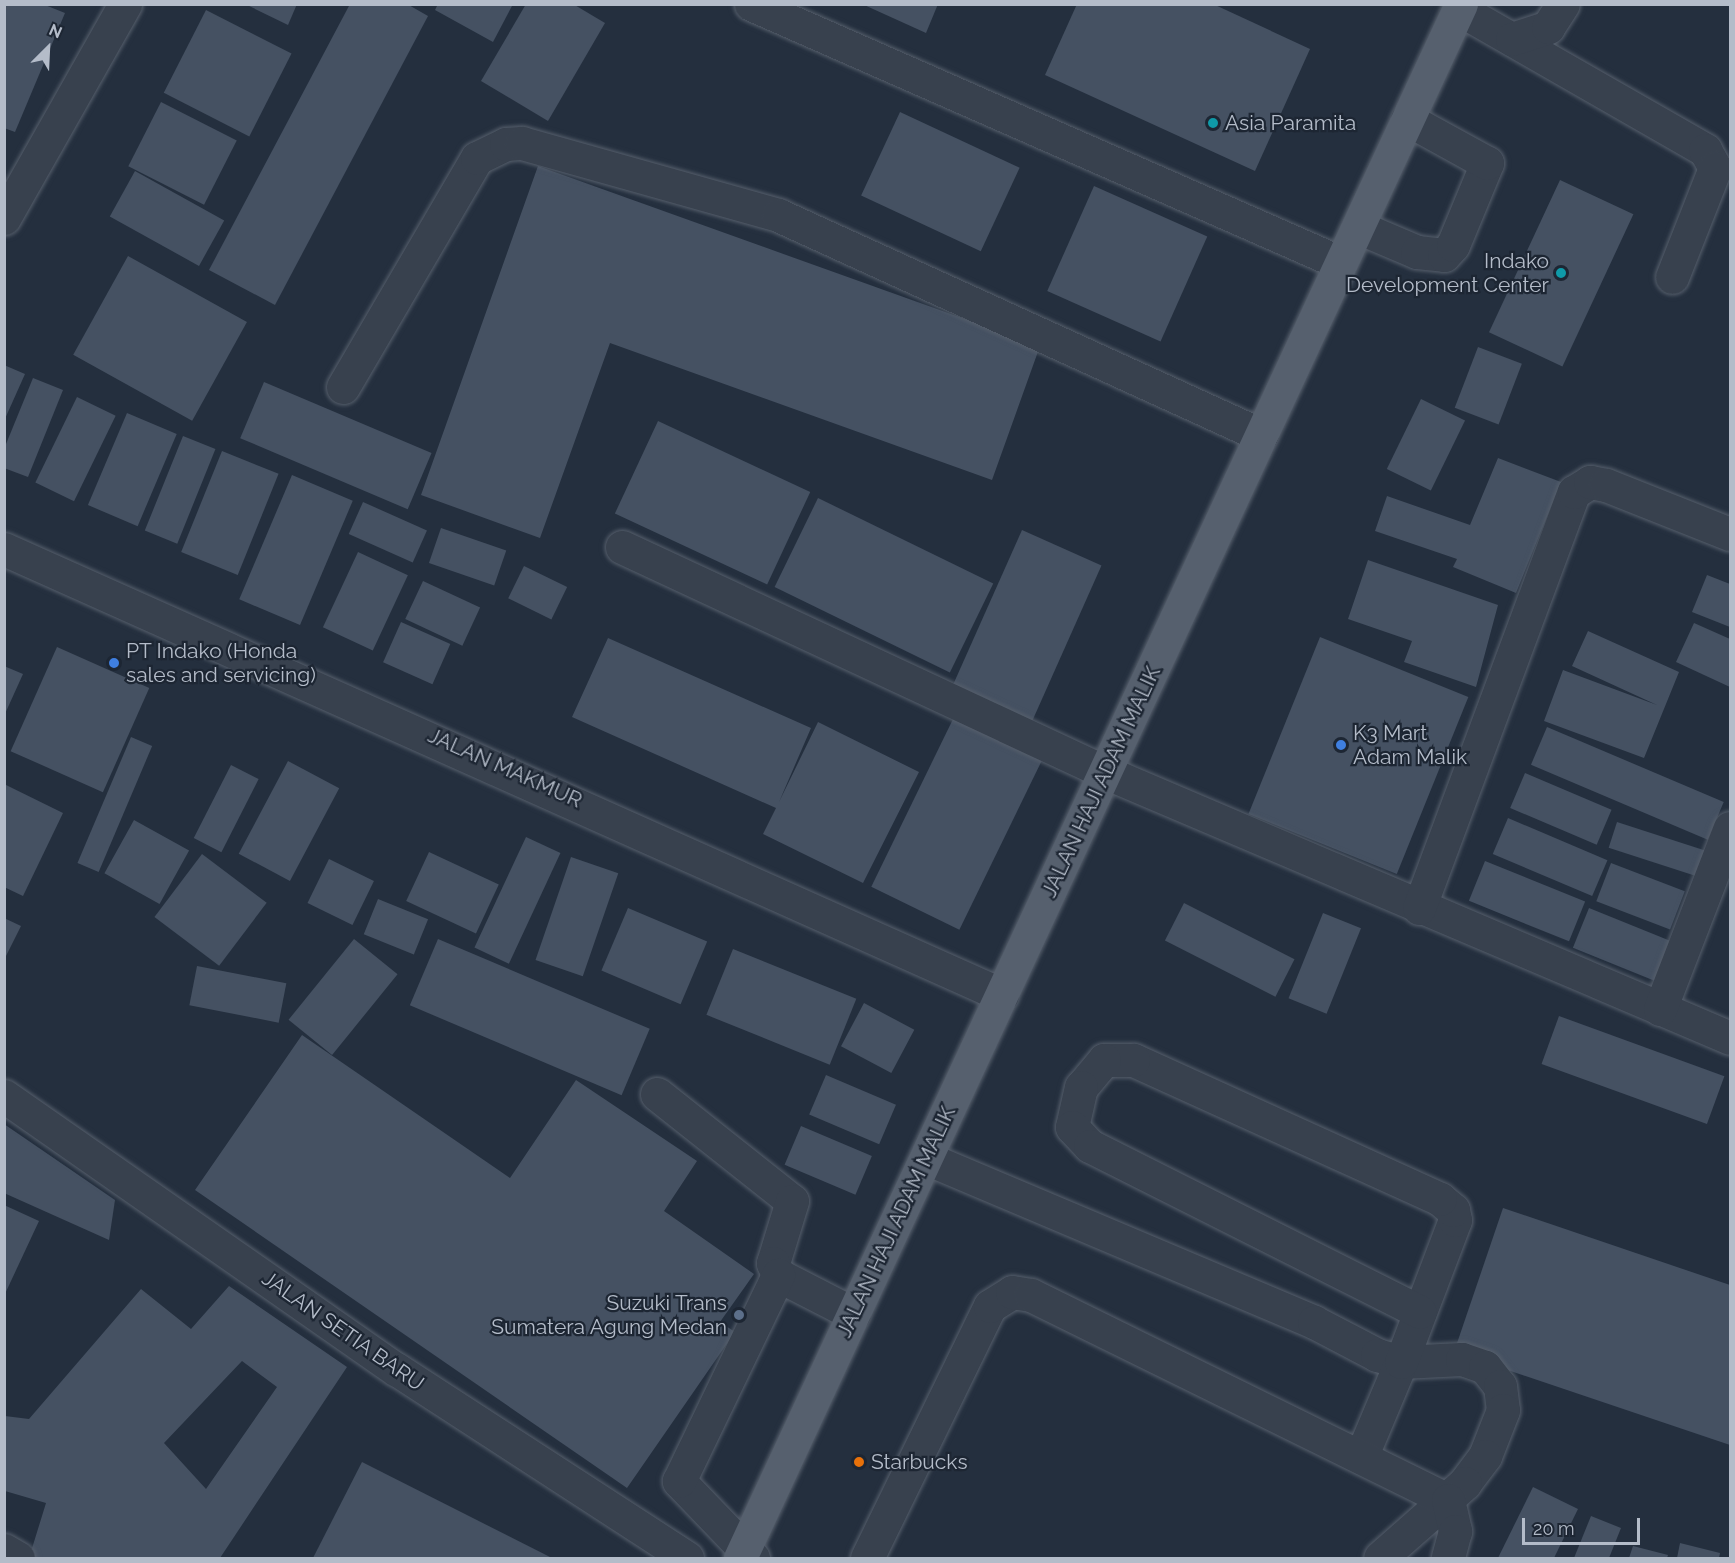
<!DOCTYPE html>
<style>
body{margin:0}
#map{position:relative;width:1735px;height:1563px;overflow:hidden;background:#242f3e;font-family:Raleway,sans-serif}
div>[style]{position:absolute}
.building>*{inset:0;background:#455162;transform-origin:0 0}
.roads{filter:drop-shadow(0 0 2px #565f6c) drop-shadow(0 0 2px #565f6c)}
.minor>*{height:33px;margin:-16.5px;padding:0 16.5px;transform-origin:16.5px;border-radius:16.5px;background:#38414e}
.major>*{height:33px;margin:-16.5px;padding:0 16.5px;transform-origin:16.5px;border-radius:16.5px;background:#56606e}
.dots>*{width:16px;height:16px;translate:-50% -50%;box-sizing:border-box;border:3px solid #1d2633;border-radius:50%}
span{translate:-50% -50%;white-space:nowrap;text-align:center;line-height:1.15;-webkit-text-stroke:4.5px #1d2633;paint-order:stroke}
.poi-label{font-size:21px;color:#b4bcc9}
.left{translate:0 -50%;text-align:left}
.right{translate:-100% -50%;text-align:right}
.street-label{font-size:21px;color:#b4bcc9}
.frame{position:absolute;inset:0;border:6px solid #b4bcc9;pointer-events:none}
.north{position:absolute;left:18px;top:18px;width:60px;height:60px;-webkit-text-stroke:4px #1d2633;paint-order:stroke;rotate:24deg;font-size:16px;font-weight:700;line-height:24px;text-align:center;color:#b4bcc9}
.north::after{content:'';display:block;margin:auto;width:21px;height:27px;background:#b4bcc9;clip-path:polygon(50% 0,100% 100%,50% 72%,0 100%)}
.scale{position:absolute;left:1522px;top:1518px;width:118px;height:27px;box-sizing:border-box;border:3px solid #b4bcc9;border-top:0;padding-left:8px;font-size:18px;line-height:21px;white-space:nowrap;color:#b4bcc9;-webkit-text-stroke:4px #1d2633;paint-order:stroke}
</style>
<div id="map">
<div class="building">
<div style="clip-path:polygon(245px 4px,297px 4px,288px 25px)"></div>
<div style="clip-path:polygon(350px 4px,407px 4px,428px 16px,275px 305px,209px 270px)"></div>
<div style="clip-path:polygon(438px 4px,513px 4px,493px 42px,435px 10px)"></div>
<div style="clip-path:polygon(526px 4px,573px 4px,605px 23px,548px 121px,481px 81px)"></div>
<div style="clip-path:polygon(862px 4px,938px 4px,926px 33px)"></div>
<div style="clip-path:polygon(1077px 4px,1213px 4px,1310px 49px,1255px 171px,1045px 75px)"></div>
<div style="clip-path:polygon(4px 5px,45px 5px,65px 13px,15px 132px,4px 128px)"></div>
<div style="left:206px;top:10px;width:96px;height:93px;rotate:27deg"></div>
<div style="left:161px;top:102px;width:85px;height:72px;rotate:27deg"></div>
<div style="left:900px;top:112px;width:132px;height:92px;rotate:25deg"></div>
<div style="clip-path:polygon(538px 166px,1040px 346px,992px 480px,610px 343px,540px 538px,421px 495px)"></div>
<div style="left:135px;top:171px;width:102px;height:52px;rotate:29deg"></div>
<div style="left:1560px;top:180px;width:81px;height:168px;rotate:25deg"></div>
<div style="left:1094px;top:186px;width:124px;height:115px;rotate:24deg"></div>
<div style="left:128px;top:256px;width:136px;height:113px;rotate:29deg"></div>
<div style="left:1478px;top:347px;width:47px;height:65px;rotate:21deg"></div>
<div style="clip-path:polygon(4px 365px,25px 374px,4px 421px)"></div>
<div style="clip-path:polygon(33px 378px,63px 390px,28px 477px,4px 468px,4px 449px)"></div>
<div style="left:264px;top:382px;width:182px;height:61px;rotate:23deg"></div>
<div style="left:77px;top:397px;width:43px;height:95px;rotate:26deg"></div>
<div style="left:1421px;top:399px;width:49px;height:78px;rotate:26deg"></div>
<div style="left:127px;top:413px;width:54px;height:100px;rotate:23deg"></div>
<div style="left:658px;top:421px;width:168px;height:102px;rotate:25deg"></div>
<div style="left:183px;top:436px;width:35px;height:102px;rotate:22deg"></div>
<div style="left:222px;top:451px;width:61px;height:109px;rotate:22deg"></div>
<div style="clip-path:polygon(1498px 458px,1561px 482px,1516px 593px,1453px 567px,1457px 559px,1375px 531px,1387px 496px,1470px 525px)"></div>
<div style="left:292px;top:475px;width:66px;height:135px;rotate:23deg"></div>
<div style="left:818px;top:498px;width:195px;height:99px;rotate:26deg"></div>
<div style="left:363px;top:502px;width:70px;height:35px;rotate:24deg"></div>
<div style="left:441px;top:528px;width:69px;height:37px;rotate:19deg"></div>
<div style="left:1022px;top:530px;width:87px;height:170px;rotate:24deg"></div>
<div style="left:358px;top:552px;width:55px;height:83px;rotate:25deg"></div>
<div style="clip-path:polygon(1368px 560px,1498px 605px,1476px 687px,1404px 662px,1412px 641px,1348px 619px)"></div>
<div style="left:524px;top:566px;width:48px;height:36px;rotate:26deg"></div>
<div style="clip-path:polygon(1707px 575px,1730px 584px,1730px 627px,1692px 612px)"></div>
<div style="left:423px;top:581px;width:63px;height:42px;rotate:25deg"></div>
<div style="left:401px;top:622px;width:54px;height:44px;rotate:24deg"></div>
<div style="clip-path:polygon(1694px 623px,1730px 639px,1730px 687px,1676px 662px)"></div>
<div style="clip-path:polygon(1588px 631px,1679px 672px,1644px 758px,1544px 721px,1563px 670px,1657px 705px,1572px 666px)"></div>
<div style="left:1320px;top:637px;width:160px;height:191px;rotate:22deg"></div>
<div style="clip-path:polygon(608px 638px,811px 728px,779px 802px,818px 722px,919px 772px,863px 883px,763px 834px,776px 808px,572px 717px)"></div>
<div style="left:57px;top:647px;width:101px;height:114px;rotate:24deg"></div>
<div style="clip-path:polygon(4px 666px,23px 674px,4px 716px)"></div>
<div style="left:955px;top:715px;width:98px;height:191px;rotate:26deg"></div>
<div style="left:1547px;top:727px;width:192px;height:41px;rotate:23deg"></div>
<div style="left:131px;top:737px;width:23px;height:137px;rotate:23deg"></div>
<div style="left:288px;top:761px;width:58px;height:105px;rotate:28deg"></div>
<div style="left:231px;top:765px;width:31px;height:82px;rotate:27deg"></div>
<div style="left:1525px;top:773px;width:94px;height:38px;rotate:23deg"></div>
<div style="clip-path:polygon(4px 784px,63px 813px,23px 896px,4px 887px)"></div>
<div style="left:1508px;top:818px;width:108px;height:39px;rotate:23deg"></div>
<div style="left:134px;top:820px;width:63px;height:61px;rotate:29deg"></div>
<div style="left:1617px;top:822px;width:95px;height:27px;rotate:18deg"></div>
<div style="left:526px;top:837px;width:38px;height:122px;rotate:25deg"></div>
<div style="left:429px;top:852px;width:77px;height:54px;rotate:25deg"></div>
<div style="left:202px;top:854px;width:81px;height:79px;rotate:37deg"></div>
<div style="left:571px;top:857px;width:50px;height:109px;rotate:19deg"></div>
<div style="left:329px;top:859px;width:50px;height:49px;rotate:26deg"></div>
<div style="left:1485px;top:861px;width:108px;height:43px;rotate:22deg"></div>
<div style="left:1611px;top:863px;width:79px;height:41px;rotate:21deg"></div>
<div style="left:378px;top:899px;width:54px;height:38px;rotate:22deg"></div>
<div style="left:1184px;top:903px;width:124px;height:42px;rotate:27deg"></div>
<div style="left:628px;top:908px;width:86px;height:68px;rotate:23deg"></div>
<div style="left:1589px;top:908px;width:92px;height:43px;rotate:22deg"></div>
<div style="left:1323px;top:913px;width:41px;height:92px;rotate:22deg"></div>
<div style="clip-path:polygon(4px 918px,21px 926px,4px 960px)"></div>
<div style="left:354px;top:939px;width:56px;height:104px;rotate:39deg"></div>
<div style="left:438px;top:939px;width:230px;height:72px;rotate:23deg"></div>
<div style="left:733px;top:949px;width:133px;height:71px;rotate:22deg"></div>
<div style="left:197px;top:966px;width:91px;height:40px;rotate:11deg"></div>
<div style="left:864px;top:1003px;width:57px;height:49px;rotate:28deg"></div>
<div style="left:1559px;top:1016px;width:176px;height:51px;rotate:20deg"></div>
<div style="clip-path:polygon(302px 1035px,510px 1178px,576px 1080px,697px 1161px,664px 1211px,754px 1274px,720px 1322px,735px 1332px,627px 1488px,195px 1190px)"></div>
<div style="left:826px;top:1075px;width:76px;height:43px;rotate:23deg"></div>
<div style="clip-path:polygon(4px 1124px,115px 1200px,109px 1240px,4px 1193px)"></div>
<div style="left:801px;top:1126px;width:77px;height:42px;rotate:23deg"></div>
<div style="clip-path:polygon(4px 1205px,39px 1221px,4px 1296px)"></div>
<div style="clip-path:polygon(1503px 1208px,1730px 1285px,1730px 1445px,1454px 1352px)"></div>
<div style="clip-path:polygon(evenodd,229px 1286px,347px 1367px,220px 1558px,29px 1558px,46px 1503px,5px 1491px,5px 1416px,29px 1419px,141px 1289px,191px 1329px,229px 1286px,242px 1361px,277px 1387px,206px 1489px,164px 1443px,242px 1361px)"></div>
<div style="clip-path:polygon(362px 1462px,552px 1558px,313px 1558px)"></div>
<div style="clip-path:polygon(1533px 1487px,1578px 1509px,1554px 1558px,1498px 1558px)"></div>
<div style="clip-path:polygon(1591px 1516px,1621px 1528px,1609px 1558px,1574px 1558px)"></div>
<div style="clip-path:polygon(1680px 1543px,1720px 1553px,1719px 1558px,1677px 1558px)"></div>
<div style="clip-path:polygon(1633px 1546px,1668px 1555px,1667px 1558px,1629px 1558px)"></div>
</div>
<div class="roads">
<div class="minor">
<div style="left:751px;top:4px;width:644px;rotate:23.7deg"></div>
<div style="left:1459px;top:9px;width:284px;rotate:29.8deg"></div>
<div style="left:1705px;top:150px;width:21px;rotate:61deg"></div>
<div style="left:1715px;top:168px;width:117px;rotate:111.5deg"></div>
<div style="left:1512px;top:39px;width:38px;rotate:-18deg"></div>
<div style="left:1548px;top:27px;width:27px;rotate:-57deg"></div>
<div style="left:4px;top:218px;width:246px;rotate:-60.5deg"></div>
<div style="left:1358px;top:227px;width:64px;rotate:23deg"></div>
<div style="left:1417px;top:252px;width:27px;rotate:6deg"></div>
<div style="left:1444px;top:255px;width:13px;rotate:-48deg"></div>
<div style="left:1453px;top:245px;width:89px;rotate:-67.5deg"></div>
<div style="left:1487px;top:163px;width:91px;rotate:-151.2deg"></div>
<div style="left:343px;top:387px;width:265px;rotate:-59.7deg"></div>
<div style="left:477px;top:158px;width:32px;rotate:-26deg"></div>
<div style="left:506px;top:144px;width:16px;rotate:-4deg"></div>
<div style="left:522px;top:143px;width:266px;rotate:15.7deg"></div>
<div style="left:778px;top:215px;width:531px;rotate:24.49deg"></div>
<div style="left:622px;top:547px;width:533px;rotate:24.98deg"></div>
<div style="left:1105px;top:772px;width:679px;rotate:23.05deg"></div>
<div style="left:4px;top:549px;width:1093px;rotate:24.08deg"></div>
<div style="left:1419px;top:908px;width:444px;rotate:-69.6deg"></div>
<div style="left:1574px;top:492px;width:19px;rotate:-32deg"></div>
<div style="left:1590px;top:482px;width:16px;rotate:11deg"></div>
<div style="left:1606px;top:485px;width:133px;rotate:21.6deg"></div>
<div style="left:1660px;top:1009px;width:194px;rotate:-68.9deg"></div>
<div style="left:657px;top:1094px;width:172px;rotate:38.4deg"></div>
<div style="left:792px;top:1201px;width:65px;rotate:107deg"></div>
<div style="left:773px;top:1263px;width:13px;rotate:67deg"></div>
<div style="left:778px;top:1275px;width:85px;rotate:27.2deg"></div>
<div style="left:4px;top:1096px;width:478px;rotate:34.9deg"></div>
<div style="left:396px;top:1369px;width:347px;rotate:33deg"></div>
<div style="left:926px;top:1158px;width:421px;rotate:22.9deg"></div>
<div style="left:1314px;top:1322px;width:71px;rotate:27.6deg"></div>
<div style="left:1377px;top:1355px;width:25px;rotate:16deg"></div>
<div style="left:1401px;top:1362px;width:61px;rotate:-2.8deg"></div>
<div style="left:1462px;top:1359px;width:24px;rotate:19deg"></div>
<div style="left:1485px;top:1367px;width:24px;rotate:52deg"></div>
<div style="left:1500px;top:1386px;width:24px;rotate:83deg"></div>
<div style="left:1503px;top:1410px;width:49px;rotate:111.4deg"></div>
<div style="left:1485px;top:1456px;width:34px;rotate:127deg"></div>
<div style="left:1465px;top:1483px;width:113px;rotate:138.6deg"></div>
<div style="left:1361px;top:1457px;width:103px;rotate:-67.2deg"></div>
<div style="left:1401px;top:1362px;width:152px;rotate:-69.2deg"></div>
<div style="left:1455px;top:1220px;width:10px;rotate:-101deg"></div>
<div style="left:1453px;top:1210px;width:17px;rotate:-140deg"></div>
<div style="left:1440px;top:1199px;width:337px;rotate:-155.6deg"></div>
<div style="left:1133px;top:1060px;width:29px;rotate:180deg"></div>
<div style="left:1104px;top:1060px;width:35px;rotate:130deg"></div>
<div style="left:1081px;top:1087px;width:41px;rotate:102.7deg"></div>
<div style="left:1072px;top:1127px;width:26px;rotate:47deg"></div>
<div style="left:1090px;top:1146px;width:369px;rotate:26.7deg"></div>
<div style="left:4px;top:1550px;width:16px;rotate:30deg"></div>
<div style="left:753px;top:1558px;width:107px;rotate:-133.9deg"></div>
<div style="left:679px;top:1481px;width:229px;rotate:-64.3deg"></div>
<div style="left:867px;top:1558px;width:280px;rotate:-64deg"></div>
<div style="left:990px;top:1306px;width:26px;rotate:-32deg"></div>
<div style="left:1012px;top:1292px;width:19px;rotate:9deg"></div>
<div style="left:1031px;top:1295px;width:465px;rotate:26.2deg"></div>
<div style="left:1448px;top:1500px;width:32px;rotate:77deg"></div>
<div style="left:1455px;top:1531px;width:28px;rotate:105deg"></div>
</div>
<div class="major">
<div style="left:740px;top:1558px;width:1713px;rotate:-65.11deg"></div>
</div>
</div>
<div class="dots">
<div style="left:1213px;top:123px;background:#0f9aa8"></div>
<div style="left:1561px;top:273px;background:#0f9aa8"></div>
<div style="left:114px;top:663px;background:#3f7fe0"></div>
<div style="left:1341px;top:745px;background:#3f7fe0"></div>
<div style="left:739px;top:1315px;background:#5c6f8a"></div>
<div style="left:859px;top:1462px;background:#e8710a"></div>
</div>
<div class="poi-label">
<span class="left" style="left:1225px;top:123px">Asia Paramita</span>
<span class="right" style="left:1549px;top:273px">Indako<br>Development Center</span>
<span class="left" style="left:126px;top:663px">PT Indako (Honda<br>sales and servicing)</span>
<span class="left" style="left:1353px;top:745px">K3 Mart<br>Adam Malik</span>
<span class="right" style="left:727px;top:1315px">Suzuki Trans<br>Sumatera Agung Medan</span>
<span class="left" style="left:871px;top:1462px">Starbucks</span>
</div>
<div class="street-label">
<span style="left:505px;top:768px;rotate:24deg">JALAN MAKMUR</span>
<span style="left:1101px;top:782px;rotate:-65deg">JALAN HAJI ADAM MALIK</span>
<span style="left:896px;top:1222px;rotate:-65deg">JALAN HAJI ADAM MALIK</span>
<span style="left:343px;top:1331px;rotate:35deg">JALAN SETIA BARU</span>
</div>
<div class="frame"></div>
<div class="north">N</div>
<div class="scale">20 m</div>
</div>
